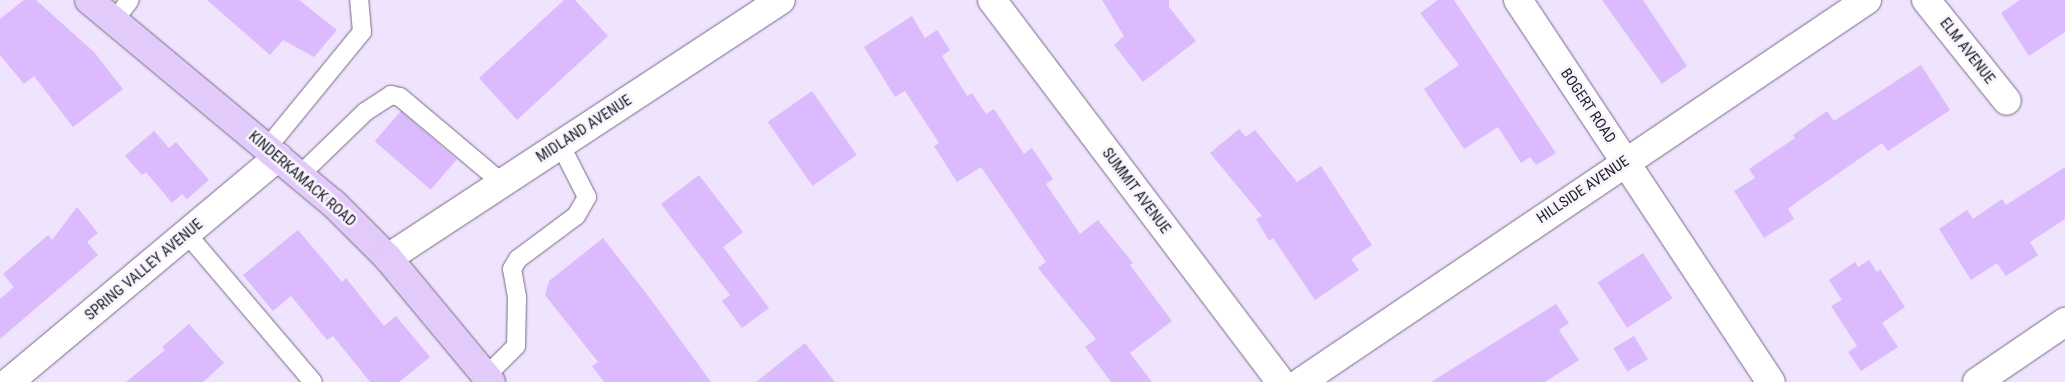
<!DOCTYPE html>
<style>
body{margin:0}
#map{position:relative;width:2065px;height:382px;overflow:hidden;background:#efe3fd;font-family:"Roboto Condensed",sans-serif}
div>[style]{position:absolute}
.building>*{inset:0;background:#dbbbfe;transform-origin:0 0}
.roads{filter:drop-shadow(0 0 1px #766b83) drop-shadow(0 0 1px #766b83)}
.service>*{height:18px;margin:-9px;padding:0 9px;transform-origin:9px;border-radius:9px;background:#fff}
.minor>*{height:28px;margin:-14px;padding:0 14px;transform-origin:14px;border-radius:14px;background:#fff}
.tertiary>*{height:28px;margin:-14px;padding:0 14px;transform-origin:14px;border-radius:14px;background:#fff}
.primary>*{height:28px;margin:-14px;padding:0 14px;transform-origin:14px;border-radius:14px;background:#e2cafb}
span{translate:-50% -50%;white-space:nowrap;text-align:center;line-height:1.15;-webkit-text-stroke:5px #f8f4fe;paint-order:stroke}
.street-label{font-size:15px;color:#221e27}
</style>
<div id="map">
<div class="building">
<div style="clip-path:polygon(24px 0,36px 0,94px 52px,123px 89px,73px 127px,34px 76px,24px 84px,0 55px,0 19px)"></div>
<div style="clip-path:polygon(207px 0,299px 0,337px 30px,314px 57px,283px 40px,270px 55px)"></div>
<div style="clip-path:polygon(564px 0,575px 0,608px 36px,517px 120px,479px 78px)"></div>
<div style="clip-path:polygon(1102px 0,1169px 0,1169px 7px,1196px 41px,1143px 82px,1114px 45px,1124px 36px)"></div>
<div style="clip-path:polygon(1438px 0,1454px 0,1556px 153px,1536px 165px,1530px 157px,1521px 163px,1498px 127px,1464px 149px,1424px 89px,1459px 65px,1420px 13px)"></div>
<div style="clip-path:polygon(1602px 0,1643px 0,1687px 66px,1662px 84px)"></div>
<div style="clip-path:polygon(2020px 0,2065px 0,2065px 32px,2029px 56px,2001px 13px)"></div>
<div style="clip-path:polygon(912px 16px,925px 38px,937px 30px,950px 50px,942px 56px,967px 96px,972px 93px,986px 114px,994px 109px,1024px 154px,1032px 148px,1053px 179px,1046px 184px,1080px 234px,1098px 220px,1133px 263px,1130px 265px,1172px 321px,1130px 353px,1152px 382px,1111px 382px,1085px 347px,1096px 339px,1038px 268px,1046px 262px,981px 167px,957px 182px,934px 146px,939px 143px,905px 91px,895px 97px,864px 47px)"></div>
<div style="clip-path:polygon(1921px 65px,1950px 110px,1888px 151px,1882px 143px,1797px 202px,1788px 209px,1794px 219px,1764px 238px,1734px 191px,1755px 178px,1749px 169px,1795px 138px,1793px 135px,1827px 111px,1834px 121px)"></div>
<div style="left:812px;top:91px;width:78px;height:54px;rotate:55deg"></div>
<div style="left:401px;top:111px;width:74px;height:40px;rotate:41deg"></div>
<div style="clip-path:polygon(1239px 129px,1246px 137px,1255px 130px,1297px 182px,1321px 166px,1372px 245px,1351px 259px,1359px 270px,1315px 300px,1273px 238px,1269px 241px,1256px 219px,1262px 216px,1210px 153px)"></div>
<div style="clip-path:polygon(154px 131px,169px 148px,176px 142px,209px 180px,187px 199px,182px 194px,172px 203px,146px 172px,142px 175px,125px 156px)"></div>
<div style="clip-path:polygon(2065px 167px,2065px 219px,2030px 242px,2038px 255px,2006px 276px,1997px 263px,1971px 280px,1939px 229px,1967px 210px,1973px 219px,2002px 199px,2006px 205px)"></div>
<div style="clip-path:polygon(699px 175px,743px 232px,723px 247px,769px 308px,742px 328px,722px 301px,730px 295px,661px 204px)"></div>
<div style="clip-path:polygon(77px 207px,98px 233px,87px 242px,98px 255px,0 339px,0 299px,14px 287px,3px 274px,48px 235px,52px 240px)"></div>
<div style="clip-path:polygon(298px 230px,342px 282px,346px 278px,384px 326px,396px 316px,430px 357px,399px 382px,370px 382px,333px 336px,327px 340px,291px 296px,273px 311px,243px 275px)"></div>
<div style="clip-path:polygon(603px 238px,649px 297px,711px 382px,604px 382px,592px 366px,598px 362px,545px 295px,549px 281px)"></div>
<div style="left:1643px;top:253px;width:54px;height:54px;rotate:57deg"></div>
<div style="clip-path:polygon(1869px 260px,1877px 272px,1880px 269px,1905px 307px,1882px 323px,1898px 347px,1861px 371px,1848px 352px,1857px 346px,1831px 306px,1842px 300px,1829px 280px,1855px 262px,1858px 267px)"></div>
<div style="clip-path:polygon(1556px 304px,1569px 323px,1559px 330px,1579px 360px,1545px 382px,1431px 382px)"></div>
<div style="clip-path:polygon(189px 324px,224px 363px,203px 382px,126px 382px,165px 350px,162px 347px)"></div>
<div style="left:1634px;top:336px;width:27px;height:24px;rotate:59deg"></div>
<div style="clip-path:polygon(805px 343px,835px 382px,756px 382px)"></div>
</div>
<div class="roads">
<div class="service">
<div style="left:114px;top:21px;width:26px;rotate:-53deg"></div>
<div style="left:267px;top:148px;width:150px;rotate:-50.7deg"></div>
<div style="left:362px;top:32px;width:32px;rotate:-95deg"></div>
<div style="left:300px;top:175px;width:91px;rotate:-44.1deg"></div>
<div style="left:365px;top:112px;width:31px;rotate:-33deg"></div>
<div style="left:391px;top:95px;width:9px;rotate:13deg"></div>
<div style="left:400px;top:97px;width:133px;rotate:40.1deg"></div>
<div style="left:187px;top:234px;width:194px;rotate:49.6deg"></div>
<div style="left:486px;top:376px;width:42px;rotate:-45deg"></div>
<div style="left:516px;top:346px;width:49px;rotate:-88.8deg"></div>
<div style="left:517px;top:297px;width:28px;rotate:-100deg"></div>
<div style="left:512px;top:269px;width:12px;rotate:-59deg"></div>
<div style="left:518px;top:259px;width:72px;rotate:-36.6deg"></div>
<div style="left:576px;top:216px;width:22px;rotate:-60deg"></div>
<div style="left:587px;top:197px;width:59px;rotate:-117deg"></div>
</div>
<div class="minor">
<div style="left:992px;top:0;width:479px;rotate:52.9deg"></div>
<div style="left:1518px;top:0;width:458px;rotate:56.5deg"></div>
<div style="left:1926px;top:0;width:129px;rotate:51.3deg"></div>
<div style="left:9px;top:382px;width:351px;rotate:-39.9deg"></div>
<div style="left:1301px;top:382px;width:683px;rotate:-34.02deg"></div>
<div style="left:1977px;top:382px;width:107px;rotate:-34.3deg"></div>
</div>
<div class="tertiary">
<div style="left:388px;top:258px;width:470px;rotate:-33.3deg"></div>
</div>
<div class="primary">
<div style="left:89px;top:0;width:317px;rotate:39.8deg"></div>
<div style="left:333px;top:203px;width:78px;rotate:45deg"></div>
<div style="left:388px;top:258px;width:161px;rotate:50.3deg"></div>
</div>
</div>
<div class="street-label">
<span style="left:1967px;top:51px;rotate:52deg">ELM AVENUE</span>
<span style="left:1588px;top:106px;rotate:56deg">BOGERT ROAD</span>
<span style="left:584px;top:129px;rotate:-33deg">MIDLAND AVENUE</span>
<span style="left:302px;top:179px;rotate:41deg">KINDERKAMACK ROAD</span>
<span style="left:1583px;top:190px;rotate:-34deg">HILLSIDE AVENUE</span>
<span style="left:1136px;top:191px;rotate:53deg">SUMMIT AVENUE</span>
<span style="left:144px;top:270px;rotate:-40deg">SPRING VALLEY AVENUE</span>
</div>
</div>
